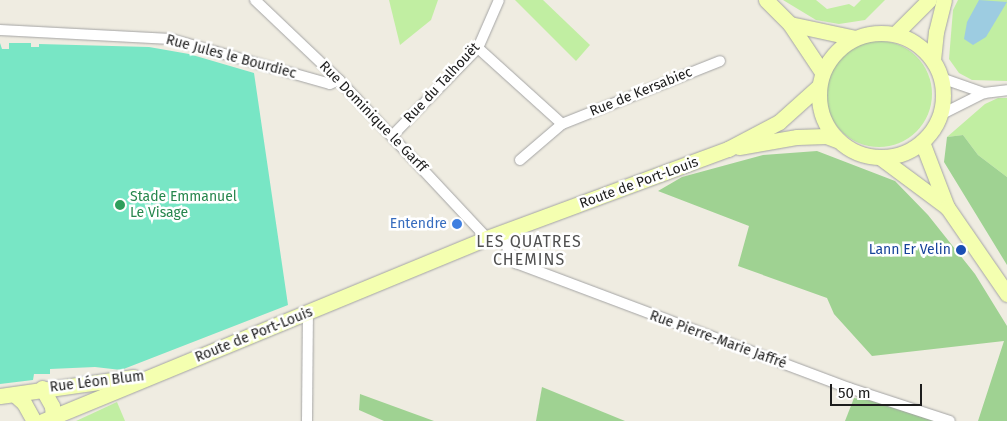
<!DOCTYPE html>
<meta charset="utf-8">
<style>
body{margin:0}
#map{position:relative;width:1007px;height:421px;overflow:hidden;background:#efece1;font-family:"Fira Sans",sans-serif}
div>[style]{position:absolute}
.grass>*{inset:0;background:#c1eea2}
.round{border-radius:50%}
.forest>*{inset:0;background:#9fd292}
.pitch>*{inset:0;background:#78e6c5}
.water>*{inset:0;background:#9dcce1}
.roads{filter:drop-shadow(0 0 1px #a4a4a4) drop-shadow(0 0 1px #a4a4a4)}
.street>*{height:10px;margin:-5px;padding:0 5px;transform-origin:5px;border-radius:5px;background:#fff}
.secondary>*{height:15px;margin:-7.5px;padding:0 7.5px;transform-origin:7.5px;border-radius:7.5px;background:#f4ffb0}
.secondary>.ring{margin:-7.5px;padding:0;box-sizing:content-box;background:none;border:15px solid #f4ffb0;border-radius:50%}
.dots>*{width:14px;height:14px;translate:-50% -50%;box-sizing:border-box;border:2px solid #fff;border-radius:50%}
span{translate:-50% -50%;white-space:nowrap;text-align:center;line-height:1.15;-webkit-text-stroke:5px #fff;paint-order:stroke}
.street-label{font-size:14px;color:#1d1d1d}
.leisure-label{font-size:14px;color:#27864d}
.left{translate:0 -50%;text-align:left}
.shop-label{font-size:14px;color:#366cbe}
.right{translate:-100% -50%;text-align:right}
.transit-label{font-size:14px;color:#164399}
.quarter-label{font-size:16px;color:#505050;letter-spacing:1px}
.scale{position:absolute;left:830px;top:384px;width:92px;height:22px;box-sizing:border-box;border:2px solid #1d1d1d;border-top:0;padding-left:6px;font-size:15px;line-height:18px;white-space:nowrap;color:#1d1d1d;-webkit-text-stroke:4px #fff;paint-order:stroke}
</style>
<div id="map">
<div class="grass">
<div style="clip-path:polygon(389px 0,438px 0,431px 20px,400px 45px)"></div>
<div style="clip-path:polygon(515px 0,543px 0,590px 45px,576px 61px)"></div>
<div style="clip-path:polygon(783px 0,816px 0,827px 9px,849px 4px,854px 7px,861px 0,885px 0,865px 20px,839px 24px,816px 20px)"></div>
<div style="clip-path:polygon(958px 0,1007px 0,1007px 81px,972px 80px,959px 73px,949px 59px,953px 10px)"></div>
<div class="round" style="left:826px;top:41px;width:106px;height:106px"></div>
<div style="clip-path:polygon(998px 98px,1007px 98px,1007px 177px,978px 155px,963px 135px,947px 137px,985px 104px)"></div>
<div style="clip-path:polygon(117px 402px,125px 421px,76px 421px)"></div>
</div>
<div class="forest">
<div style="clip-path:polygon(963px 135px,978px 155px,1007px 177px,1007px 265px,944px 162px,947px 137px)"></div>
<div style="clip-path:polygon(817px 151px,895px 181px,928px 215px,975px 274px,1007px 326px,1007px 421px,978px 421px,1004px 341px,872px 356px,834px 314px,827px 298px,738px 266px,749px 226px,658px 191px,682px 177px,763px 155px)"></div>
<div style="clip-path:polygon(542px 387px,625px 421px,536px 421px)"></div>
<div style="clip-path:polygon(360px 394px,434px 421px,384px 421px,359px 410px)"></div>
<div style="clip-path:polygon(854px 398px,901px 405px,950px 421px,845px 421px)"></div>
</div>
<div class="pitch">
<div style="clip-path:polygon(0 43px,2px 49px,9px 49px,9px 43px,31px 43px,31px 47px,39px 47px,39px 44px,149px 47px,189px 54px,254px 73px,288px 305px,121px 370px,95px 367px,50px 369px,50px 374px,34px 374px,33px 380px,0 384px)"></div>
</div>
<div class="water">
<div style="clip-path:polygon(979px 0,1007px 2px,986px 37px,973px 45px,964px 39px,967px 22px)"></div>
</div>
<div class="roads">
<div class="street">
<div style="left:255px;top:0;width:116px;rotate:43.6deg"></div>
<div style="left:339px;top:80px;width:216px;rotate:46.9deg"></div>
<div style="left:0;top:30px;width:171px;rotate:3deg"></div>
<div style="left:171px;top:39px;width:165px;rotate:15.8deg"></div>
<div style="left:330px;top:84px;width:10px;rotate:-24deg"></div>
<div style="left:478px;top:48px;width:113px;rotate:42.1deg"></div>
<div style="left:562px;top:124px;width:170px;rotate:-21.7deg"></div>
<div style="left:941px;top:78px;width:46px;rotate:19.2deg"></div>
<div style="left:940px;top:115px;width:49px;rotate:-26.6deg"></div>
<div style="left:984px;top:93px;width:23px;rotate:-7deg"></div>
<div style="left:392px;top:136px;width:123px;rotate:-45.7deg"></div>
<div style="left:478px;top:48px;width:52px;rotate:-66.4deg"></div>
<div style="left:520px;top:160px;width:55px;rotate:-40.6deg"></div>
<div style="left:502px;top:238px;width:29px;rotate:61deg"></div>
<div style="left:516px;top:263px;width:356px;rotate:20.6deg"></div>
<div style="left:849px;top:388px;width:106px;rotate:18.1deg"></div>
<div style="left:307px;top:421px;width:107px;rotate:-89.5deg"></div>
</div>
<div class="secondary">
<div style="left:766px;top:0;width:34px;rotate:45deg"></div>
<div style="left:790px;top:24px;width:58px;rotate:56.3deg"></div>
<div style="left:790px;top:24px;width:66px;rotate:12.2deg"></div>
<div class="ring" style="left:819px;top:33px;width:109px;height:109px"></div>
<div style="left:895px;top:34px;width:48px;rotate:-45deg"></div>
<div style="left:933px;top:60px;width:28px;rotate:-84deg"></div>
<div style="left:936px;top:32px;width:33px;rotate:-76deg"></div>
<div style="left:922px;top:142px;width:70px;rotate:69deg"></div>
<div style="left:739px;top:147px;width:59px;rotate:-9.8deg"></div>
<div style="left:797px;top:137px;width:29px;rotate:-2deg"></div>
<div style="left:826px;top:136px;width:12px;rotate:20deg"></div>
<div style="left:881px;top:158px;width:82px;rotate:36.6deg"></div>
<div style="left:947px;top:207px;width:106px;rotate:55.4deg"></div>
<div style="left:42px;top:388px;width:21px;rotate:61deg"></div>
<div style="left:52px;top:406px;width:11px;rotate:85deg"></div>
<div style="left:15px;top:395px;width:12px;rotate:42deg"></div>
<div style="left:24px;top:403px;width:21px;rotate:61deg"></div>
<div style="left:0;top:396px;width:135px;rotate:-8.1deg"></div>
<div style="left:43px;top:421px;width:480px;rotate:-22.4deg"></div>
<div style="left:487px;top:238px;width:257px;rotate:-20.3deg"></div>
<div style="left:728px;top:149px;width:58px;rotate:-27.9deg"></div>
<div style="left:779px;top:122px;width:52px;rotate:-41.9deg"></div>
</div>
</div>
<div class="dots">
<div style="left:120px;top:205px;background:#2e9e5b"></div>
<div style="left:457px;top:224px;background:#3f7fe0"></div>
<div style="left:961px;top:250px;background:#1a4fb4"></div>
</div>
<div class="street-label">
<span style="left:231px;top:57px;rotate:15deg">Rue Jules le Bourdiec</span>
<span style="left:442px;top:83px;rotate:-47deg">Rue du Talhouët</span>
<span style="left:641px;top:92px;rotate:-22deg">Rue de Kersabiec</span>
<span style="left:373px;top:117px;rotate:46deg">Rue Dominique le Garff</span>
<span style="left:639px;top:183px;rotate:-20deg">Route de Port-Louis</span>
<span style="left:254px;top:335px;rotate:-22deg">Route de Port-Louis</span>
<span style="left:718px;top:340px;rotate:20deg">Rue Pierre-Marie Jaffré</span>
<span style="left:97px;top:382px;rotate:-7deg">Rue Léon Blum</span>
</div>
<div class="leisure-label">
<span class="left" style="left:130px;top:205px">Stade Emmanuel<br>Le Visage</span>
</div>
<div class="shop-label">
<span class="right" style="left:447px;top:224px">Entendre</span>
</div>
<div class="transit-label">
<span class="right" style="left:951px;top:250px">Lann Er Velin</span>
</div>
<div class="quarter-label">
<span style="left:529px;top:251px">LES QUATRES<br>CHEMINS</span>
</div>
<div class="scale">50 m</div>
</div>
